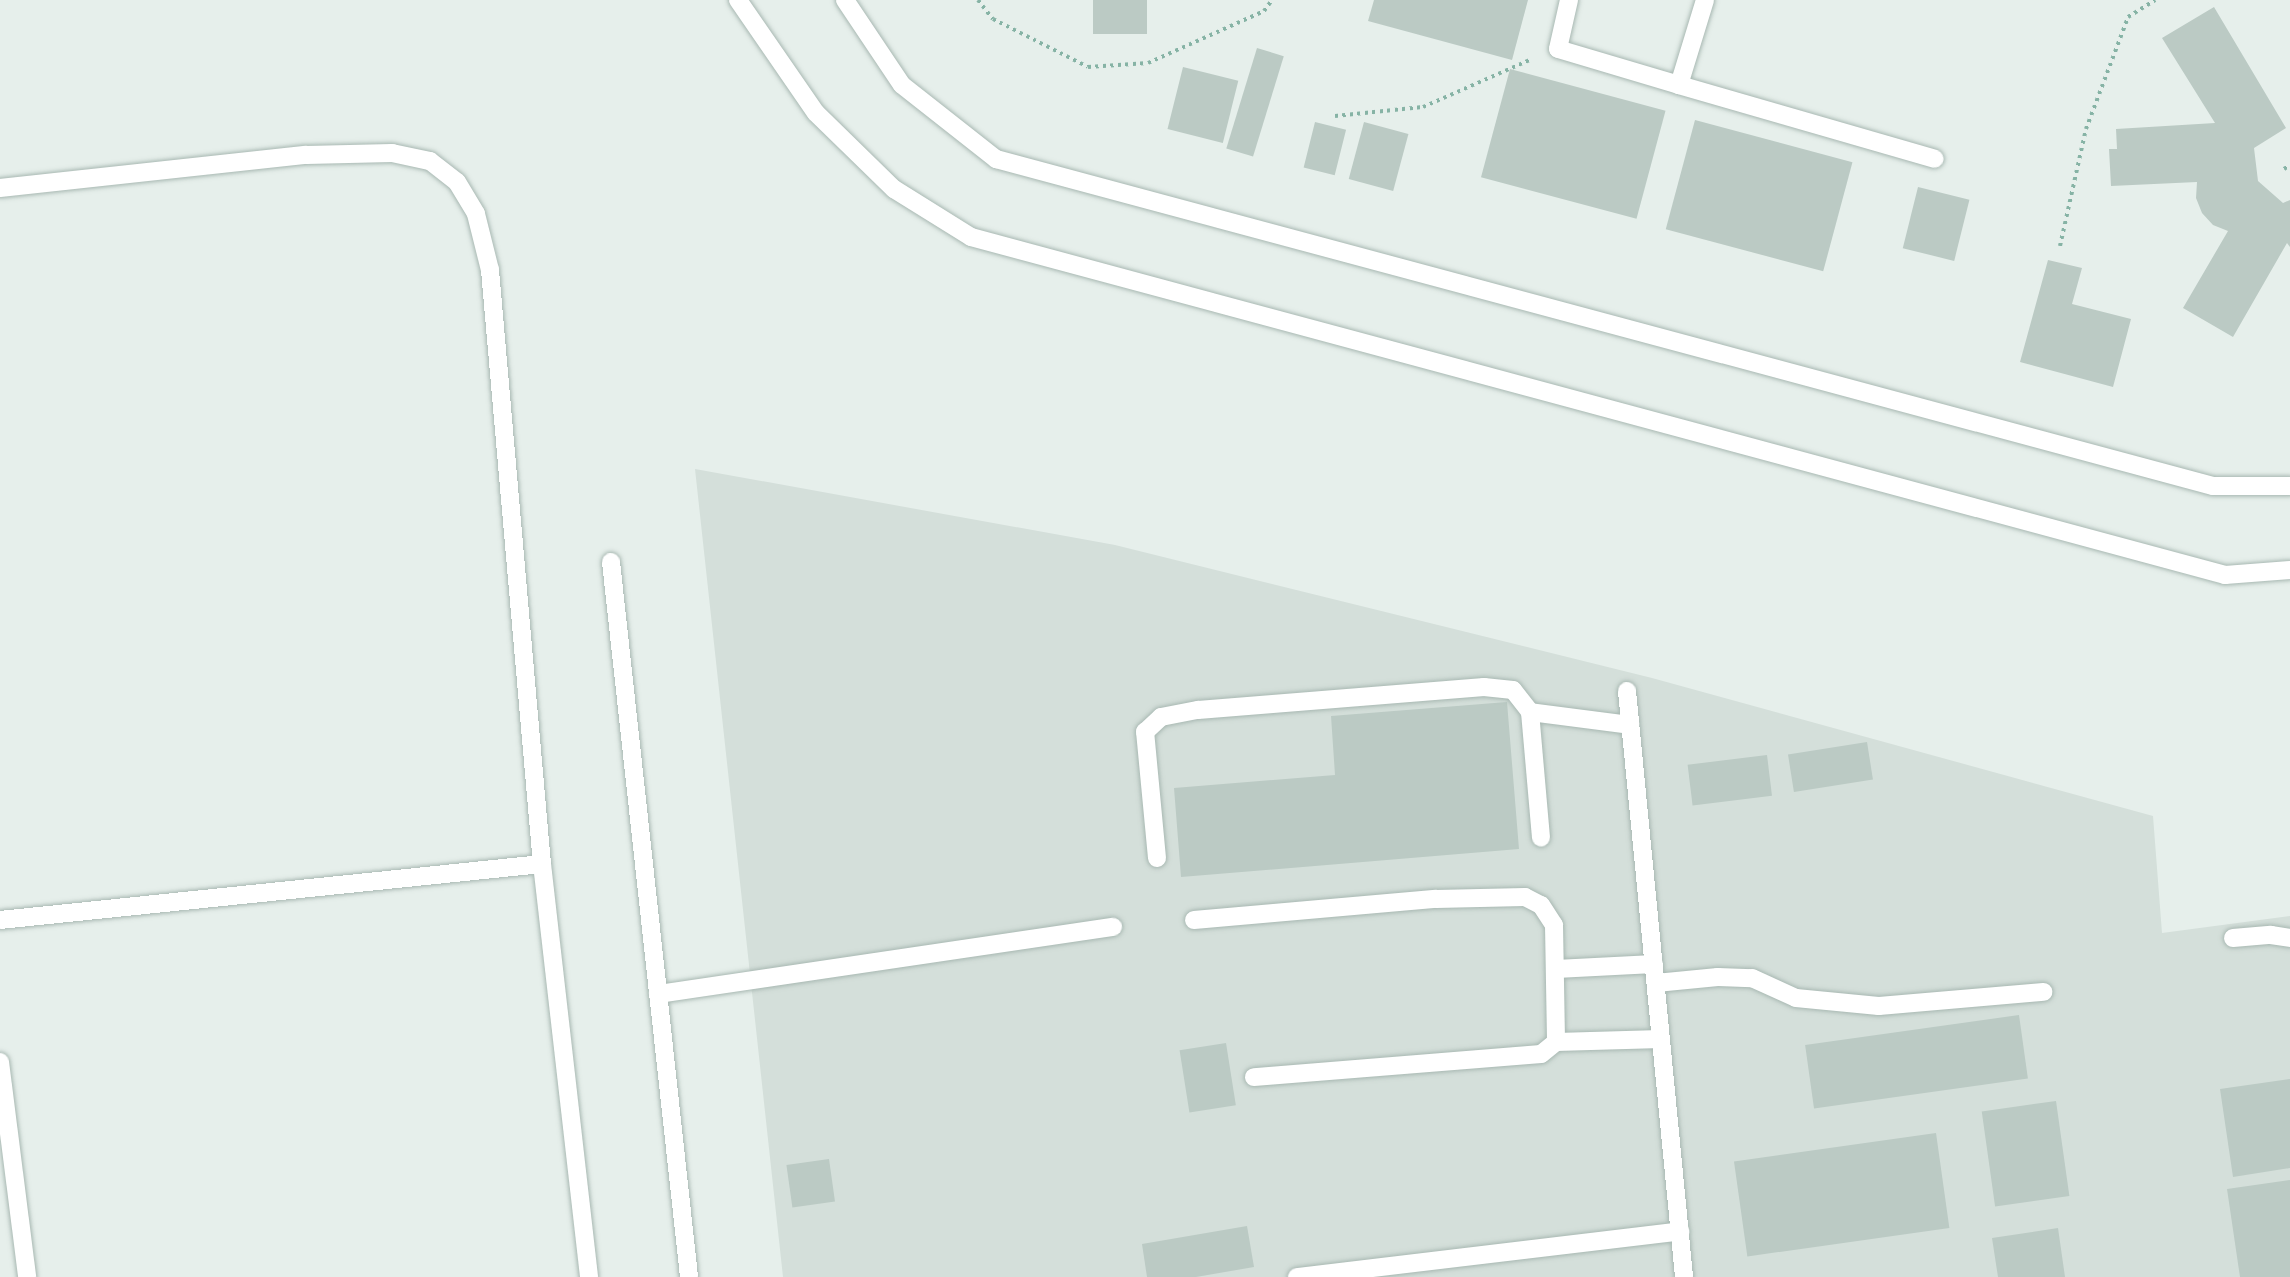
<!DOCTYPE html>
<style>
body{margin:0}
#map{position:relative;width:2290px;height:1277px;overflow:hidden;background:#e6efeb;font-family:"Source Sans 3",sans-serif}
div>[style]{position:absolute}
.built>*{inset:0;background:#d4dfda}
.building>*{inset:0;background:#bbcac4;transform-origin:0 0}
.path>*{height:4px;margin-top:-2px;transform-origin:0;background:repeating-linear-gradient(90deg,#86b3a5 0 3px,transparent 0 7.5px)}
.roads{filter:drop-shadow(0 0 2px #a8b8b2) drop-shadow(0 0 2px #a8b8b2)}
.service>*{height:18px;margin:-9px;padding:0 9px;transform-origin:9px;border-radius:9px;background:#fff}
.minor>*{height:18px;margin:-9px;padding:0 9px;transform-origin:9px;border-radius:9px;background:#fff}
span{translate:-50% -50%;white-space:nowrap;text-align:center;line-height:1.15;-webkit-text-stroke:5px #f7fbf9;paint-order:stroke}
</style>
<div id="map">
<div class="built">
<div style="clip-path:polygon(695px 469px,1115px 545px,1652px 678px,2153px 816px,2162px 933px,2290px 916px,2290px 1277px,783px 1277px)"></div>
</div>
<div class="building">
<div style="left:1093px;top:0;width:54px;height:34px"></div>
<div style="clip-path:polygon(1374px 0,1528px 0,1512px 60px,1368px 21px)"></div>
<div style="clip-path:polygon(2214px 7px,2286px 128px,2254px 148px,2258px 181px,2283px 203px,2290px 200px,2290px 247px,2287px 243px,2233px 337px,2183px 308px,2228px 231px,2213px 225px,2202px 213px,2196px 198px,2197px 182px,2111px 186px,2109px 149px,2117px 149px,2116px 129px,2215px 123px,2162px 38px)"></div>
<div style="left:1257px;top:48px;width:28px;height:105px;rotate:17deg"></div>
<div style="left:1183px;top:67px;width:57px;height:64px;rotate:14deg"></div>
<div style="left:1510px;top:69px;width:161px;height:112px;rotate:15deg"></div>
<div style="left:1695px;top:120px;width:163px;height:113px;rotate:15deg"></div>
<div style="left:1315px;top:122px;width:32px;height:47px;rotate:14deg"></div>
<div style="left:1364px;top:122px;width:46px;height:59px;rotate:15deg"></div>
<div style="left:1918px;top:187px;width:53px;height:63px;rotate:14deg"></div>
<div style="clip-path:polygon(2048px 260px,2082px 268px,2072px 304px,2131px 319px,2113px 387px,2020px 362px)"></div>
<div style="clip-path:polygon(1507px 702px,1519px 849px,1181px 877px,1174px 788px,1335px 775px,1331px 716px)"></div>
<div style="left:1867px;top:742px;width:38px;height:80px;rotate:81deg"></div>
<div style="left:1767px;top:755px;width:41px;height:80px;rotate:83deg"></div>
<div style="left:2019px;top:1015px;width:64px;height:216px;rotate:82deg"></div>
<div style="left:1226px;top:1043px;width:63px;height:47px;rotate:81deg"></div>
<div style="clip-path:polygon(2290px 1079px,2290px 1168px,2233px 1177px,2220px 1089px)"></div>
<div style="left:2056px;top:1101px;width:96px;height:75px;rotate:82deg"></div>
<div style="left:1936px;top:1133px;width:96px;height:204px;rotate:82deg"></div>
<div style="left:829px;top:1159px;width:43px;height:43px;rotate:82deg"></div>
<div style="clip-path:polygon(2290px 1180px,2290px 1277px,2240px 1277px,2227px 1189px)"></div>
<div style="clip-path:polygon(1247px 1226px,1254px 1267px,1196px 1277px,1147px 1277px,1142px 1244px)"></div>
<div style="clip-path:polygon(2058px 1228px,2065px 1277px,1998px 1277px,1992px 1238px)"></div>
</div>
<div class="path">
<div style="left:978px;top:0;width:24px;rotate:52deg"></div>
<div style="left:993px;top:19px;width:106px;rotate:26.8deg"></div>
<div style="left:1088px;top:67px;width:60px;rotate:-3.8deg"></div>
<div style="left:1148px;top:63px;width:127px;rotate:-24.1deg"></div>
<div style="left:1264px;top:11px;width:14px;rotate:-54deg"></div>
<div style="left:1335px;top:116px;width:88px;rotate:-5.8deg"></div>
<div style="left:1423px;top:107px;width:119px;rotate:-23.8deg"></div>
<div style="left:2284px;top:169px;width:7px;rotate:-34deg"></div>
<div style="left:2060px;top:246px;width:120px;rotate:-77.5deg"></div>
<div style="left:2086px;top:129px;width:120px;rotate:-69.4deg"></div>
<div style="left:2128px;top:17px;width:32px;rotate:-32deg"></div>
</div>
<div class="roads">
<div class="service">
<div style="left:0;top:188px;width:308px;rotate:-6.2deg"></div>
<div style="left:306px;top:155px;width:86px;rotate:-1.3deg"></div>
<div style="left:392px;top:153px;width:39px;rotate:12deg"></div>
<div style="left:430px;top:161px;width:34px;rotate:38deg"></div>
<div style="left:457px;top:182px;width:37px;rotate:59deg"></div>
<div style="left:476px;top:214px;width:58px;rotate:76deg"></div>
<div style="left:490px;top:270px;width:596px;rotate:85deg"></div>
<div style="left:542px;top:864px;width:416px;rotate:83.5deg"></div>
<div style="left:1530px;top:712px;width:101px;rotate:7.4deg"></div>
<div style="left:1157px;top:858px;width:127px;rotate:-95.4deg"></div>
<div style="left:1145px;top:732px;width:22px;rotate:-43deg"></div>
<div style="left:1161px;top:717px;width:38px;rotate:-11deg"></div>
<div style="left:1198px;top:710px;width:287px;rotate:-4.6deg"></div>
<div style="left:1484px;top:687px;width:29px;rotate:6deg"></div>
<div style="left:1513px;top:690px;width:28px;rotate:52deg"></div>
<div style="left:1530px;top:712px;width:126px;rotate:85deg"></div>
<div style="left:0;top:920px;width:545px;rotate:-5.9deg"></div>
<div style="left:1194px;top:920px;width:243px;rotate:-5deg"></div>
<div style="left:1436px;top:899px;width:89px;rotate:-1.3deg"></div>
<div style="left:1525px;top:897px;width:18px;rotate:27deg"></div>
<div style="left:1541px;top:905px;width:24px;rotate:57deg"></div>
<div style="left:1554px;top:925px;width:117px;rotate:89deg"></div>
<div style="left:1556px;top:1042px;width:19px;rotate:141deg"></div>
<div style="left:1541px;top:1054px;width:288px;rotate:175.4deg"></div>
<div style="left:2233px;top:938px;width:38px;rotate:-5deg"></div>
<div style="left:2271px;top:935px;width:19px;rotate:9deg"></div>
<div style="left:1556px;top:969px;width:98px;rotate:-2.9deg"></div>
<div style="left:1656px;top:983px;width:62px;rotate:-5.5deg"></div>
<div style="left:1718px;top:977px;width:34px;rotate:2deg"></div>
<div style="left:1752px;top:978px;width:48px;rotate:24.4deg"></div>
<div style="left:1796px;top:998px;width:83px;rotate:5.5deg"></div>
<div style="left:1879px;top:1006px;width:165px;rotate:-4.9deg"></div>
<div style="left:658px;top:994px;width:460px;rotate:-8.4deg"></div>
<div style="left:1556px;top:1042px;width:105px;rotate:-1.6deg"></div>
<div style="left:0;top:1062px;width:217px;rotate:82.8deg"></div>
<div style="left:1297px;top:1277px;width:386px;rotate:-6.8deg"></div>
</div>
<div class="minor">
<div style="left:738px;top:0;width:137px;rotate:55.4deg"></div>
<div style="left:816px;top:113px;width:109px;rotate:44.3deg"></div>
<div style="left:894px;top:189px;width:91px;rotate:31.9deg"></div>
<div style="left:971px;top:237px;width:1299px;rotate:15.08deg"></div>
<div style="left:2225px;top:575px;width:65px;rotate:-4.4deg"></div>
<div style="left:845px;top:0;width:102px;rotate:56.2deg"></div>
<div style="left:902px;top:85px;width:120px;rotate:38.2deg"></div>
<div style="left:996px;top:159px;width:1260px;rotate:15.04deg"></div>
<div style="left:2213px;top:486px;width:77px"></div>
<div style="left:1569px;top:0;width:50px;rotate:102.7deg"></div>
<div style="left:1558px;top:49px;width:126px;rotate:16.6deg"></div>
<div style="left:1705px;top:0;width:89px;rotate:107deg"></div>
<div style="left:1679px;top:85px;width:266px;rotate:16.1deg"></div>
<div style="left:611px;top:562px;width:719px;rotate:83.77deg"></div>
<div style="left:1627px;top:691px;width:589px;rotate:84.44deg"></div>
</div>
</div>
</div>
